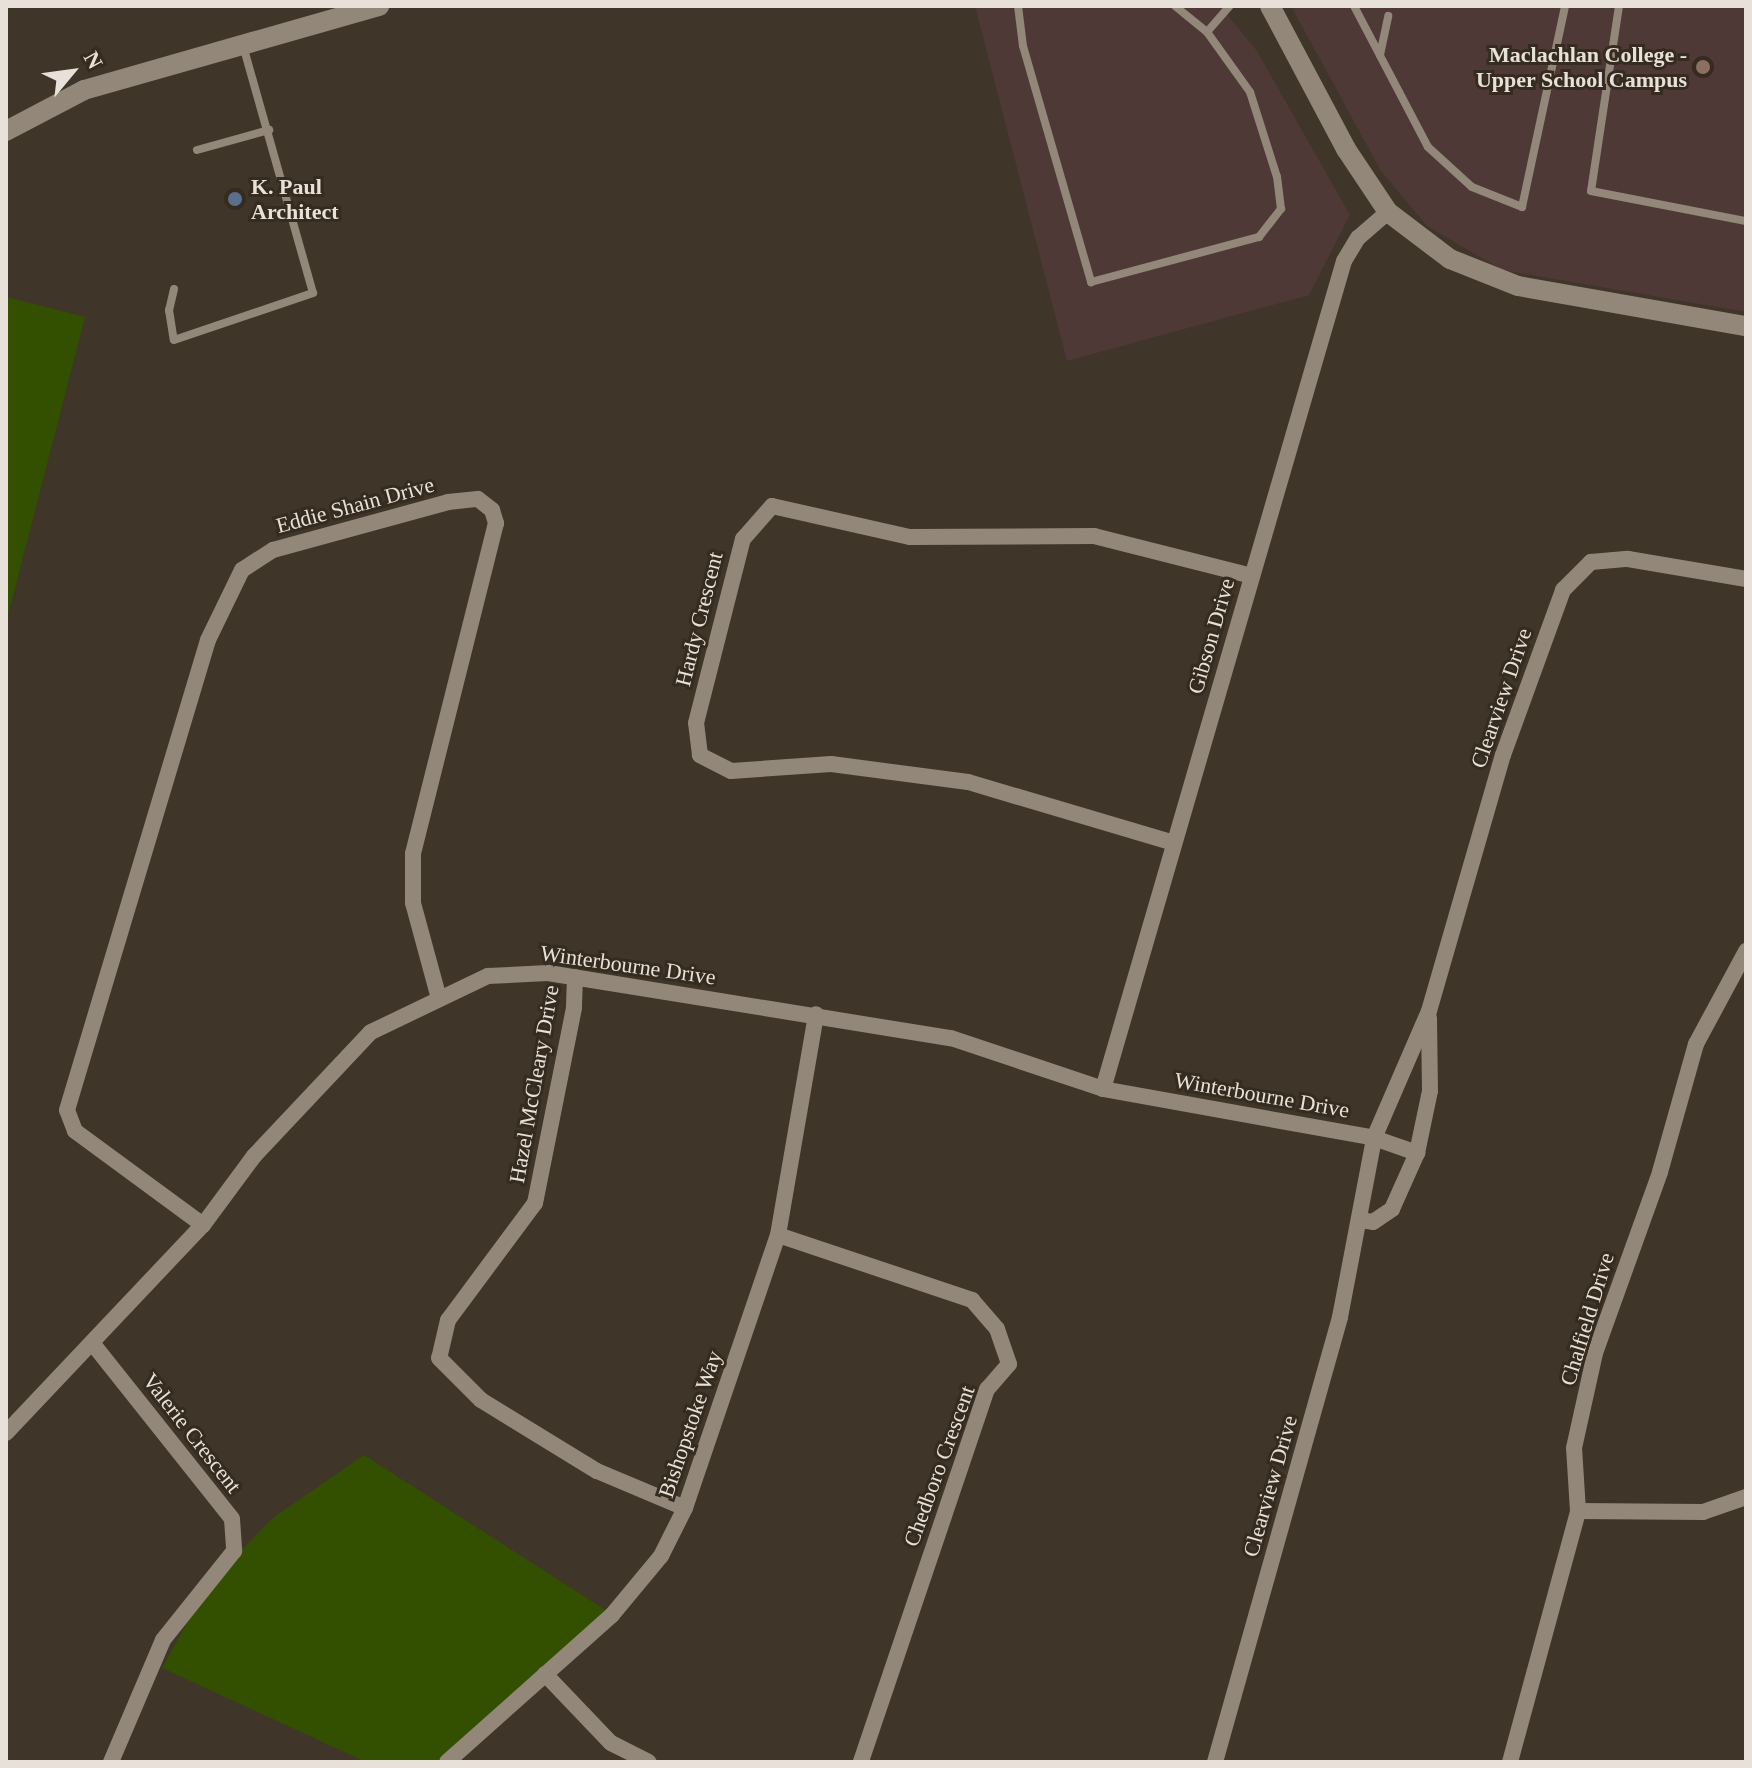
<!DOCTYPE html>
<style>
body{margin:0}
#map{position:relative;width:1752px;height:1768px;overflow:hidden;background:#3f3529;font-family:"Times New Roman",serif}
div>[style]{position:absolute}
.industrial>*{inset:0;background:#4e3937}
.green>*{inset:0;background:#335000}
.service>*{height:8px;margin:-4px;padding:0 4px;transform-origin:4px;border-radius:4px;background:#938779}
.minor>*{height:16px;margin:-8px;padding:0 8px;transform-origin:8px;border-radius:8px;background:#938779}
.tertiary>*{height:20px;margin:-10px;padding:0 10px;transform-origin:10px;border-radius:10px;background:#938779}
.dots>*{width:22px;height:22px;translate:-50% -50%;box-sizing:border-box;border:4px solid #352b1f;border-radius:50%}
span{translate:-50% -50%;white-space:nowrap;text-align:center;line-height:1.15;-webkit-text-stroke:6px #352b1f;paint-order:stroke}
.poi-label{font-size:22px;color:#e8e1d9;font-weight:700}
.right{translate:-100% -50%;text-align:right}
.left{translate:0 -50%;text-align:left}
.street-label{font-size:22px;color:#e8e1d9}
.frame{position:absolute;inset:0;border:8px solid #e8e1d9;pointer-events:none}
.north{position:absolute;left:32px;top:32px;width:80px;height:80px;-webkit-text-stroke:6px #352b1f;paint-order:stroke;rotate:61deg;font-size:22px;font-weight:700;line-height:32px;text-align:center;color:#e8e1d9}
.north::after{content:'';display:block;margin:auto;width:28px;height:36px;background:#e8e1d9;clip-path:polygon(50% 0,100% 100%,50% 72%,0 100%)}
</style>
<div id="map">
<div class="industrial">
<div style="clip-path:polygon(975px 6px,1220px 6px,1257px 51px,1350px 215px,1309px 295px,1067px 361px)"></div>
<div style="clip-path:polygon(1291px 6px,1746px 6px,1746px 312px,1502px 270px,1427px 226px,1381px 171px)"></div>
</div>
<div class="green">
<div style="clip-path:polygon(6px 297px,85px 317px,6px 623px)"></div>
<div style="clip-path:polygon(364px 1455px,613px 1615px,448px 1762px,366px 1762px,162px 1668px,209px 1583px,274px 1517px)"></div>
</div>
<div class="service">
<div style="left:1018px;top:6px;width:40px;rotate:82.9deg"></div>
<div style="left:1023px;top:46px;width:246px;rotate:73.9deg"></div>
<div style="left:1091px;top:282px;width:174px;rotate:-15deg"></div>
<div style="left:1259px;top:237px;width:36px;rotate:-52deg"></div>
<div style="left:1281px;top:209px;width:32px;rotate:-97deg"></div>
<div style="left:1277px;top:177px;width:89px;rotate:-107.6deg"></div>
<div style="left:1250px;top:92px;width:74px;rotate:-125.6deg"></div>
<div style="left:1175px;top:6px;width:41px;rotate:39.1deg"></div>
<div style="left:1207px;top:32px;width:35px;rotate:-49deg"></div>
<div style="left:1354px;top:6px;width:159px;rotate:62.3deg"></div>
<div style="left:1428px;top:147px;width:59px;rotate:42.3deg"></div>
<div style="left:1472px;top:187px;width:54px;rotate:21.8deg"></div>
<div style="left:1522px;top:207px;width:206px;rotate:-77.9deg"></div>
<div style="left:1619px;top:6px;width:187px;rotate:98.6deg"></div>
<div style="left:1591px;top:191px;width:158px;rotate:11deg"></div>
<div style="left:1380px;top:55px;width:40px;rotate:-78deg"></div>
<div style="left:197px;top:150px;width:75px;rotate:-15.5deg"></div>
<div style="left:174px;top:289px;width:22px;rotate:103deg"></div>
<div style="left:169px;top:310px;width:30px;rotate:81deg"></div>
<div style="left:174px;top:340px;width:147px;rotate:-18.7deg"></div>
<div style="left:313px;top:293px;width:257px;rotate:-105.8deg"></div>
</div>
<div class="minor">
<div style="left:1174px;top:843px;width:215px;rotate:-163.5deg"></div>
<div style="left:968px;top:782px;width:138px;rotate:-172.5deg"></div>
<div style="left:831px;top:764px;width:100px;rotate:176deg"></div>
<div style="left:731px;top:771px;width:35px;rotate:-153deg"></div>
<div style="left:700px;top:755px;width:32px;rotate:-97deg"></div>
<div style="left:696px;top:723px;width:190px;rotate:-75.7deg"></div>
<div style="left:743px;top:539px;width:44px;rotate:-48.7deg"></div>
<div style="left:772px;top:506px;width:141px;rotate:12.7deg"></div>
<div style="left:910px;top:537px;width:184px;rotate:-0.3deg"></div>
<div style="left:1094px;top:536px;width:163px;rotate:14.2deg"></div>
<div style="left:575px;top:977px;width:31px;rotate:92deg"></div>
<div style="left:574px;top:1008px;width:199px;rotate:101.3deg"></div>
<div style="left:535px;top:1203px;width:146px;rotate:126.6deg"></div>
<div style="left:448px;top:1320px;width:39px;rotate:103deg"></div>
<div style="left:439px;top:1358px;width:59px;rotate:45deg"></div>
<div style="left:481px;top:1400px;width:136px;rotate:31.5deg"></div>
<div style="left:597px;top:1471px;width:95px;rotate:22.8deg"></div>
<div style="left:1103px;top:1089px;width:862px;rotate:-73.77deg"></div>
<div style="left:1344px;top:261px;width:27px;rotate:-59deg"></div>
<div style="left:1358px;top:238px;width:40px;rotate:-41deg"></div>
<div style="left:1359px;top:1220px;width:14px;rotate:8deg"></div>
<div style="left:1373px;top:1222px;width:23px;rotate:-34deg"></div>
<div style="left:1392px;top:1209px;width:61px;rotate:-65.9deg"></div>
<div style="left:1417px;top:1153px;width:63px;rotate:-78.2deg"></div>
<div style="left:1430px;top:1091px;width:73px;rotate:-90.8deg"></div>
<div style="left:203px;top:1225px;width:159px;rotate:-143.7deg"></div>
<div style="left:75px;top:1131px;width:22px;rotate:-111deg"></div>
<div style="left:67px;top:1110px;width:491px;rotate:-73.3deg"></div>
<div style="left:208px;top:640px;width:78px;rotate:-64.1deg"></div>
<div style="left:242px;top:570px;width:37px;rotate:-33deg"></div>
<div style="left:273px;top:550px;width:181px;rotate:-15.3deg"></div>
<div style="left:448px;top:502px;width:30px;rotate:-6deg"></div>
<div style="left:478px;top:499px;width:18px;rotate:38deg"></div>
<div style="left:492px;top:510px;width:14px;rotate:73deg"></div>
<div style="left:496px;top:523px;width:341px;rotate:104.1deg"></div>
<div style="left:413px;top:854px;width:49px;rotate:90deg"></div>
<div style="left:413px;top:903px;width:95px;rotate:74.8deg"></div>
<div style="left:778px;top:1235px;width:205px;rotate:18.5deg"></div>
<div style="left:972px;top:1300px;width:38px;rotate:49deg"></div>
<div style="left:997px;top:1329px;width:37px;rotate:71deg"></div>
<div style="left:1009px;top:1364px;width:33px;rotate:131deg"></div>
<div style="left:987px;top:1389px;width:394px;rotate:108.7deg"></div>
<div style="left:93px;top:1344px;width:223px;rotate:51.5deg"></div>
<div style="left:232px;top:1519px;width:32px;rotate:86deg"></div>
<div style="left:234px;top:1551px;width:114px;rotate:128.6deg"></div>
<div style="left:163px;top:1640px;width:133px;rotate:113.1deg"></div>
<div style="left:6px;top:1433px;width:286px;rotate:-46.6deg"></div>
<div style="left:203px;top:1225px;width:86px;rotate:-53.5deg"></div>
<div style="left:254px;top:1156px;width:170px;rotate:-46.7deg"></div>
<div style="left:371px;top:1032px;width:130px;rotate:-25.6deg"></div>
<div style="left:488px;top:976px;width:60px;rotate:-2.9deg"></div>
<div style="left:548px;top:973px;width:408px;rotate:9.2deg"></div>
<div style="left:951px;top:1038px;width:160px;rotate:18.5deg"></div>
<div style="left:1103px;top:1089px;width:275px;rotate:10.2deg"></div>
<div style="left:1374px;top:1138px;width:46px;rotate:19.2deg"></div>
<div style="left:1578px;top:1511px;width:125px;rotate:0.5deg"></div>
<div style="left:1703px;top:1512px;width:46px;rotate:-19.2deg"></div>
<div style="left:545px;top:1674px;width:95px;rotate:46.3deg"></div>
<div style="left:611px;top:1743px;width:42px;rotate:26.6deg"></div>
<div style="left:447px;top:1762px;width:221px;rotate:-41.7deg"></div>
<div style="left:612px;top:1615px;width:77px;rotate:-50.3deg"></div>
<div style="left:661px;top:1556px;width:54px;rotate:-63.4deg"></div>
<div style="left:685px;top:1508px;width:288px;rotate:-71.2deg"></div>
<div style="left:778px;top:1235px;width:224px;rotate:-80.2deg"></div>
<div style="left:1215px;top:1762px;width:462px;rotate:-74.3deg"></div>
<div style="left:1340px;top:1317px;width:182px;rotate:-79.2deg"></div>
<div style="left:1374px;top:1138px;width:138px;rotate:-66.6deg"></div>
<div style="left:1429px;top:1011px;width:266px;rotate:-73.9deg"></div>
<div style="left:1503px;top:755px;width:176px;rotate:-70deg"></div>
<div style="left:1563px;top:590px;width:40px;rotate:-45deg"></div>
<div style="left:1591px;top:562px;width:37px;rotate:-5deg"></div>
<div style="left:1628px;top:559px;width:120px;rotate:9.6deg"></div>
<div style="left:1510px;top:1762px;width:260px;rotate:-74.8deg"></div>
<div style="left:1578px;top:1511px;width:63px;rotate:-93.6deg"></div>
<div style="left:1574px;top:1448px;width:97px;rotate:-77.5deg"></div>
<div style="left:1595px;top:1353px;width:192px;rotate:-70.2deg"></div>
<div style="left:1660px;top:1172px;width:133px;rotate:-74.3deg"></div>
<div style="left:1696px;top:1044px;width:106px;rotate:-61.7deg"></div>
</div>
<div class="tertiary">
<div style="left:1270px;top:6px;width:162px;rotate:62deg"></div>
<div style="left:1346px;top:149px;width:76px;rotate:56.3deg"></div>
<div style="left:1388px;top:212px;width:78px;rotate:37.2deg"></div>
<div style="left:1450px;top:259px;width:73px;rotate:21.7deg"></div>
<div style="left:1518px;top:286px;width:231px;rotate:10deg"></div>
<div style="left:6px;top:131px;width:88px;rotate:-27.7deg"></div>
<div style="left:84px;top:90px;width:307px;rotate:-15.9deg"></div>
</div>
<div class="dots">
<div style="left:1703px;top:67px;background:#8d6e63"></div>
<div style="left:235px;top:199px;background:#5c6f8a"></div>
</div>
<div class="poi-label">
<span class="right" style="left:1687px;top:67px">Maclachlan College -<br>Upper School Campus</span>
<span class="left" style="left:251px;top:199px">K. Paul<br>Architect</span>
</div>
<div class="street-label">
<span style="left:355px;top:505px;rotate:-15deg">Eddie Shain Drive</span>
<span style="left:699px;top:619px;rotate:-76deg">Hardy Crescent</span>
<span style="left:1211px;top:636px;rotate:-74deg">Gibson Drive</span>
<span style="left:1501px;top:698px;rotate:-71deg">Clearview Drive</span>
<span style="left:628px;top:965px;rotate:8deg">Winterbourne Drive</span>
<span style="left:534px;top:1084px;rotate:-80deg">Hazel McCleary Drive</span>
<span style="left:1262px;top:1095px;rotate:10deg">Winterbourne Drive</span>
<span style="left:1587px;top:1319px;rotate:-73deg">Chalfield Drive</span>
<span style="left:690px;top:1424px;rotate:-71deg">Bishopstoke Way</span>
<span style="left:192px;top:1433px;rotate:52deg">Valerie Crescent</span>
<span style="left:939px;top:1466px;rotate:-70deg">Chedboro Crescent</span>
<span style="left:1270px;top:1486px;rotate:-74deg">Clearview Drive</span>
</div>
<div class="frame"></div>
<div class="north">N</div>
</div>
